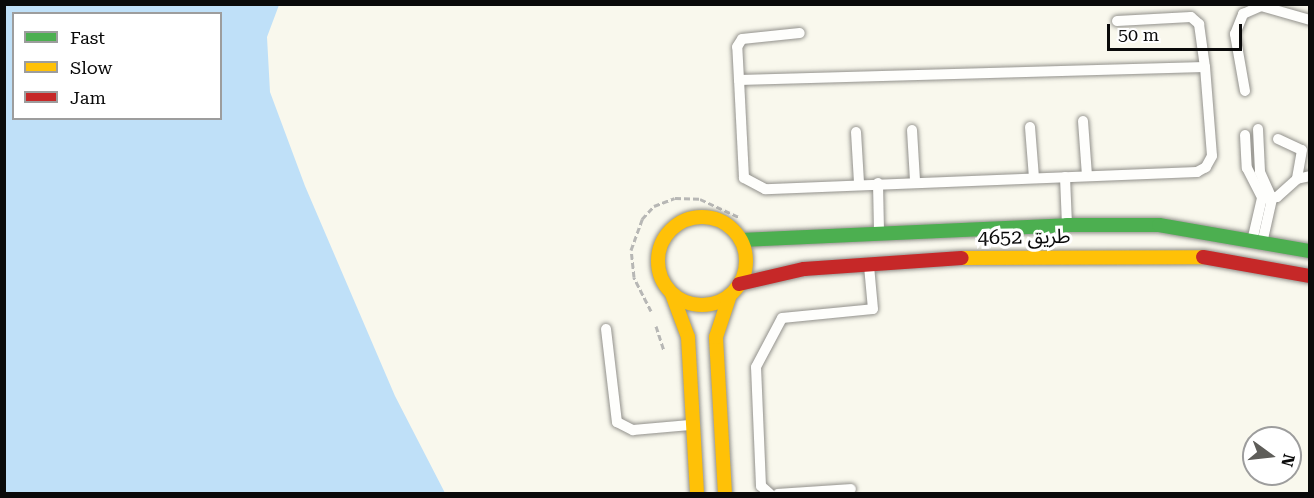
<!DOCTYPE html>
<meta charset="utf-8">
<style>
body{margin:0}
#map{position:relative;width:1314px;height:498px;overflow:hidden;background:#f9f8ed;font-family:"Roboto Serif","Noto Sans Arabic",serif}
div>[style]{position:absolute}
.water>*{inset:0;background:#bfe0f8}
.path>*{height:3px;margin-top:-1.5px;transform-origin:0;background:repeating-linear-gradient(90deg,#b7b7b5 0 6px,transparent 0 9px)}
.roads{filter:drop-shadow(0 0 2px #92918c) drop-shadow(0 0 2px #92918c)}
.lane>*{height:10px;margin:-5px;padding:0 5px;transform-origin:5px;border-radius:5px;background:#fefefc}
.fast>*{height:14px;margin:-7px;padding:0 7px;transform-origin:7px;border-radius:7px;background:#4caf50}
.slow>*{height:14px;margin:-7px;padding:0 7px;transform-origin:7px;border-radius:7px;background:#ffc107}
.slow>.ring{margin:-7px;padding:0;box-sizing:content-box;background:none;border:14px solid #ffc107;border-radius:50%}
.jam>*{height:14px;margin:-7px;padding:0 7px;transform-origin:7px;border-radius:7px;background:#c62828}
span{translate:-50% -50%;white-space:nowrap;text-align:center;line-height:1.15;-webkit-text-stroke:6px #fff;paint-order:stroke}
.street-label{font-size:20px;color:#0a0a0a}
.frame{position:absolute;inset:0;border:6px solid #0a0a0a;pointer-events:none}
.legend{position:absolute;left:12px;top:12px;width:210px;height:108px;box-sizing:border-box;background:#fff;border:2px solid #9d9d9d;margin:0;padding:8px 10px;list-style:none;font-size:18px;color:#0a0a0a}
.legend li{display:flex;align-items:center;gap:12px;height:30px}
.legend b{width:30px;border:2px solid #9d9d9d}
.north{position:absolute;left:1242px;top:426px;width:60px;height:60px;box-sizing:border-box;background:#fff;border:2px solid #9d9d9d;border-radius:50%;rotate:105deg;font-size:16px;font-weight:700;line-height:24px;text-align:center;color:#0a0a0a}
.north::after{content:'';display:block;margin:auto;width:21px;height:27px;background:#5e5d59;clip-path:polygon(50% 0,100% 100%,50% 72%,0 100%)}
.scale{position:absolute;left:1107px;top:24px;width:135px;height:27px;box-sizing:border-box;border:3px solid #0a0a0a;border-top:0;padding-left:8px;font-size:18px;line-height:21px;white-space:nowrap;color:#0a0a0a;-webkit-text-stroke:4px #fff;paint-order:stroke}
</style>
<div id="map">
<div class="water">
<div style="clip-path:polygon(evenodd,4px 5px,279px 5px,267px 37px,270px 92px,305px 186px,395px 396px,445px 493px,5px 493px,4px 5px,14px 14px,220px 14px,220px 118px,14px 118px,14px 14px)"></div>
</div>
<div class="path">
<div style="left:651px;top:311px;width:38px;rotate:-117deg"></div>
<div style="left:634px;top:277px;width:27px;rotate:-96deg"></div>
<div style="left:631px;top:250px;width:33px;rotate:-70deg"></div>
<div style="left:642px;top:219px;width:18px;rotate:-47deg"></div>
<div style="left:654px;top:206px;width:22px;rotate:-21deg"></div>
<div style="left:675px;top:198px;width:25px;rotate:2deg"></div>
<div style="left:700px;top:199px;width:43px;rotate:24.8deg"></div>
<div style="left:656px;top:326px;width:26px;rotate:72deg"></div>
</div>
<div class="roads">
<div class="lane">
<div style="left:1117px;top:21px;width:74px;rotate:-3.1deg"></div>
<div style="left:1191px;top:17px;width:11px;rotate:41deg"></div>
<div style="left:1199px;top:24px;width:43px;rotate:82.1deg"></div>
<div style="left:1205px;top:67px;width:89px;rotate:85.5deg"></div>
<div style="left:1212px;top:156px;width:13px;rotate:119deg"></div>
<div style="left:1206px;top:167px;width:10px;rotate:151deg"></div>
<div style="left:1197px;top:172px;width:432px;rotate:177.7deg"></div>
<div style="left:765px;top:189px;width:24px;rotate:-152deg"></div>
<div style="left:744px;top:178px;width:98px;rotate:-92.9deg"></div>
<div style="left:739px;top:80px;width:466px;rotate:-1.6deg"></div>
<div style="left:739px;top:80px;width:33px;rotate:-93deg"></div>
<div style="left:737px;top:47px;width:9px;rotate:-58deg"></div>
<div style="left:742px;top:39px;width:58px;rotate:-5.9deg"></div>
<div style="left:1245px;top:91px;width:58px;rotate:-100deg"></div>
<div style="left:1235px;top:34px;width:22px;rotate:-68deg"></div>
<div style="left:1243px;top:14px;width:20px;rotate:-24deg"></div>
<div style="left:1261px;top:6px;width:51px;rotate:15.9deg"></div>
<div style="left:1083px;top:121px;width:55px;rotate:85.8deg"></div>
<div style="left:1030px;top:127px;width:51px;rotate:85.5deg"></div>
<div style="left:1258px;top:129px;width:43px;rotate:87.3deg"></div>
<div style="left:1260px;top:172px;width:30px;rotate:66deg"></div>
<div style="left:1272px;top:199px;width:41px;rotate:102.7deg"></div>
<div style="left:912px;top:130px;width:51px;rotate:86.6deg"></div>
<div style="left:856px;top:132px;width:51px;rotate:86.6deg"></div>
<div style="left:1245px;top:135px;width:33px;rotate:87deg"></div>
<div style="left:1247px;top:168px;width:34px;rotate:63deg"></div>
<div style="left:1262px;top:198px;width:40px;rotate:103deg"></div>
<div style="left:1278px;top:139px;width:26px;rotate:25deg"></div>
<div style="left:1302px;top:150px;width:29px;rotate:100deg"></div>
<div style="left:1065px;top:177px;width:47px;rotate:87.6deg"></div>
<div style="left:878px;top:183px;width:48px;rotate:88.8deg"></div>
<div style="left:1265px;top:198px;width:12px;rotate:-5deg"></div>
<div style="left:1277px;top:197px;width:27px;rotate:-42deg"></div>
<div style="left:1297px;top:179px;width:13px;rotate:-13deg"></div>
<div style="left:606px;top:329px;width:94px;rotate:83.3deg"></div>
<div style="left:617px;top:422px;width:18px;rotate:27deg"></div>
<div style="left:633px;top:430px;width:57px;rotate:-5deg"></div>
<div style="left:770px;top:494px;width:12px;rotate:-138deg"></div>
<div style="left:761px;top:486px;width:119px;rotate:-92.4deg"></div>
<div style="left:756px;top:367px;width:55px;rotate:-62deg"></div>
<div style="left:782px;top:318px;width:91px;rotate:-5.6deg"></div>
<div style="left:873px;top:309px;width:43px;rotate:-95.3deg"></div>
<div style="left:778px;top:494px;width:73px;rotate:-3.9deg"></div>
</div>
<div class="fast">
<div style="left:741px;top:240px;width:326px;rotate:-2.6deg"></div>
<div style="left:1067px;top:225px;width:92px"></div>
<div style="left:1159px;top:225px;width:153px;rotate:9.8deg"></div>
</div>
<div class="slow">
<div class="ring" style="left:658px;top:217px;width:74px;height:74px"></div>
<div style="left:962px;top:258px;width:241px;rotate:-0.2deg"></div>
<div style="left:672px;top:294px;width:46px;rotate:69.6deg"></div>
<div style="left:688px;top:337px;width:157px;rotate:86.7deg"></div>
<div style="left:725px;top:494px;width:157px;rotate:-93.3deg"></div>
<div style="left:716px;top:337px;width:44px;rotate:-71.6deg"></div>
</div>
<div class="jam">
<div style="left:1203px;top:257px;width:109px;rotate:10.1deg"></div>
<div style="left:739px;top:284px;width:67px;rotate:-13deg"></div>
<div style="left:804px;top:269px;width:158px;rotate:-4deg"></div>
</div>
</div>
<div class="street-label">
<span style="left:1024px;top:237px;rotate:-1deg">طريق 4652</span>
</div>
<div class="frame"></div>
<ul class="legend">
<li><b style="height:8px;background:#4caf50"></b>Fast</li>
<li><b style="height:8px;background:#ffc107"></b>Slow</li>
<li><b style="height:8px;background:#c62828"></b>Jam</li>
</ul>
<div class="north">N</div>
<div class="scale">50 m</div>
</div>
